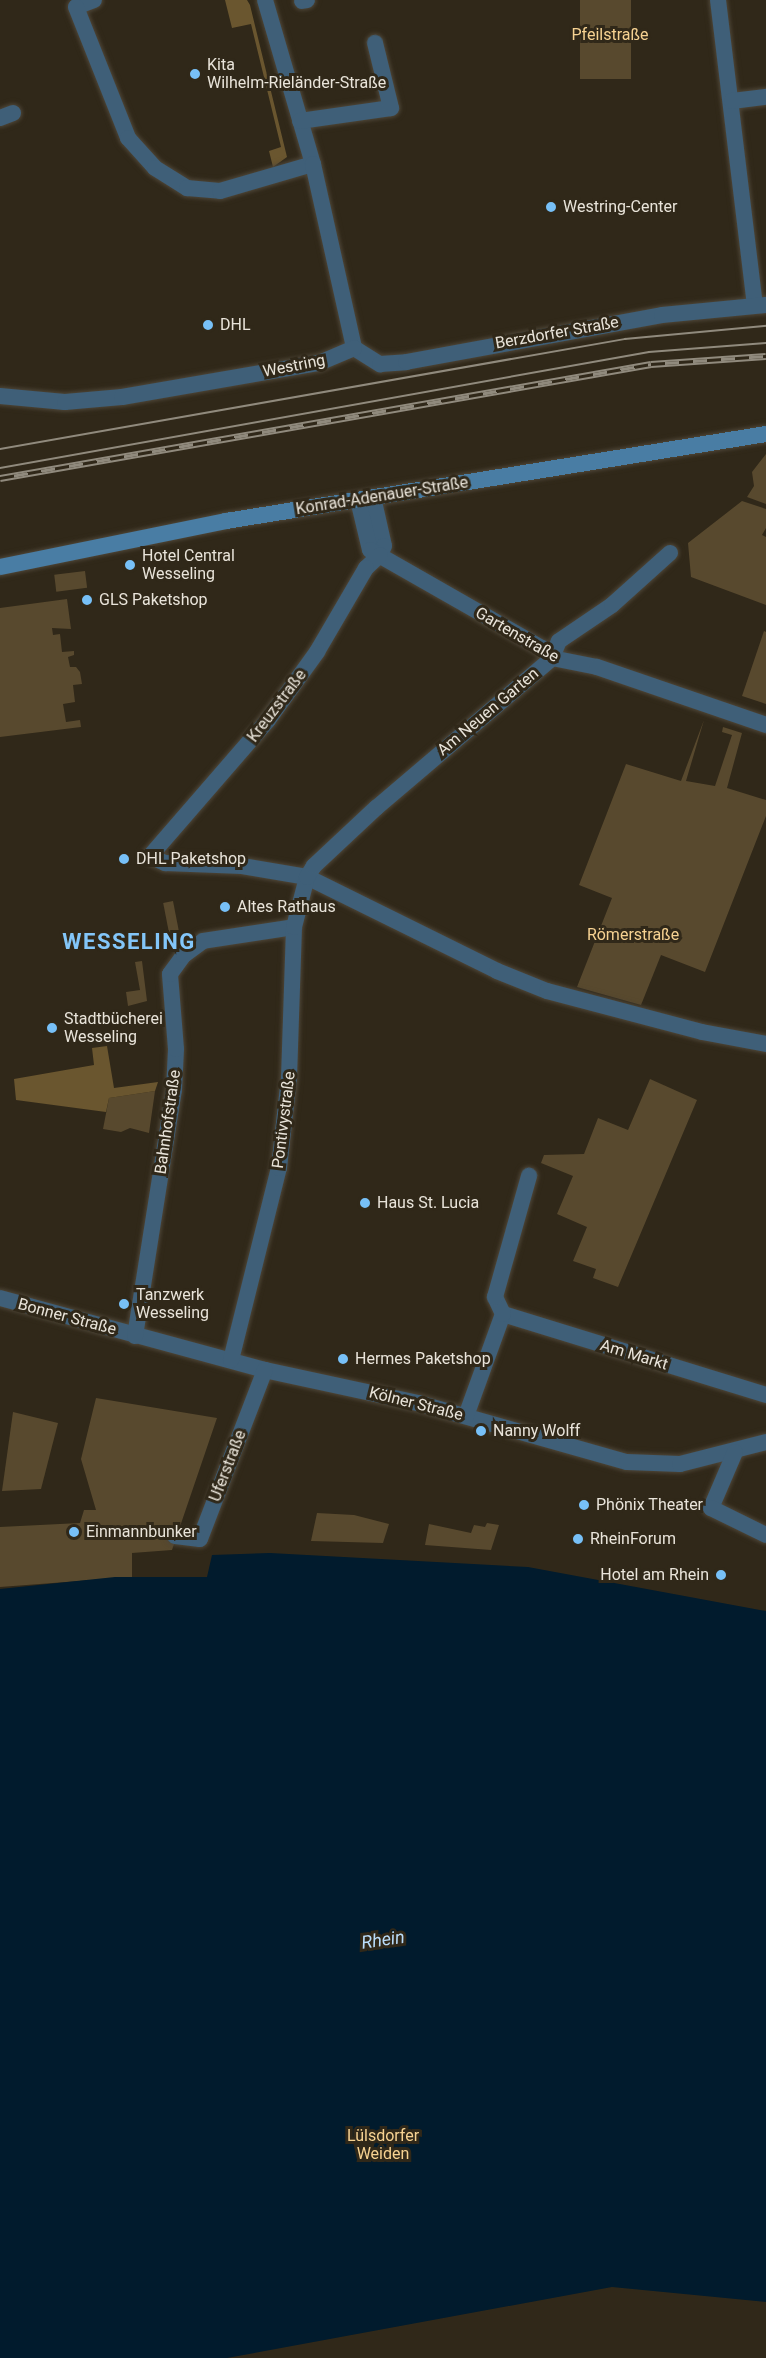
<!DOCTYPE html>
<meta charset="utf-8">
<style>
body{margin:0}
#map{position:relative;width:766px;height:2358px;overflow:hidden;background:#302819;font-family:Roboto,sans-serif}
div>[style]{position:absolute}
.green>*{inset:0;background:#58492e;transform-origin:0 0}
.forest>*{inset:0;background:#6a562f}
.water>*{inset:0;background:#011b2d}
.roads{filter:drop-shadow(0 0 2px #4e4638) drop-shadow(0 0 2px #4e4638)}
.minor>*{height:16px;margin:-8px;padding:0 8px;transform-origin:8px;border-radius:8px;background:#3f5f78}
.secondary>*{height:16px;margin:-8px;padding:0 8px;transform-origin:8px;border-radius:8px;background:#497da4}
.tram>*{height:1.5px;margin:-0.75px;padding:0 0.75px;transform-origin:0.75px;border-radius:0.75px;background:#908a7d}
.rail>*{height:7px;margin-top:-3.5px;transform-origin:0;background:repeating-linear-gradient(90deg,#302819 0 14px,#908a7d 0 28px);box-sizing:border-box;border-block:2px solid #908a7d}
.dots>*{width:16px;height:16px;translate:-50% -50%;box-sizing:border-box;border:3px solid #302819;border-radius:50%}
span{translate:-50% -50%;white-space:nowrap;text-align:center;line-height:1.15;-webkit-text-stroke:6px #302819;paint-order:stroke}
.park-label{font-size:16px;color:#f6d292}
.poi-label{font-size:16px;color:#e9e4da}
.left{translate:0 -50%;text-align:left}
.right{translate:-100% -50%;text-align:right}
.street-label{font-size:16px;color:#e9e4da}
.water-label{font-size:18px;color:#b9dcf9;font-style:italic}
.district-label{font-size:22px;color:#83c6f9;font-weight:700;letter-spacing:1.5px}
</style>
<div id="map">
<div class="green">
<div style="left:580px;top:0;width:51px;height:79px"></div>
<div style="clip-path:polygon(766px 454px,766px 504px,747px 497px,754px 486px,752px 472px)"></div>
<div style="clip-path:polygon(742px 501px,766px 509px,766px 528px,762px 535px,766px 537px,766px 605px,691px 577px,688px 543px)"></div>
<div style="left:85px;top:571px;width:17px;height:31px;rotate:83deg"></div>
<div style="clip-path:polygon(67px 599px,71px 629px,52px 628px,53px 635px,60px 634px,62px 652px,74px 651px,74px 655px,68px 657px,70px 667px,76px 667px,80px 672px,82px 684px,73px 685px,75px 702px,63px 704px,66px 722px,80px 720px,81px 727px,0 737px,0 608px)"></div>
<div style="clip-path:polygon(764px 631px,766px 632px,766px 704px,742px 696px)"></div>
<div style="clip-path:polygon(704px 720px,686px 781px,715px 786px,732px 735px,722px 732px,723px 727px,742px 733px,727px 788px,766px 800px,766px 816px,705px 972px,661px 955px,641px 1005px,577px 987px,612px 898px,579px 885px,626px 764px,681px 781px)"></div>
<div style="left:173px;top:901px;width:38px;height:10px;rotate:79deg"></div>
<div style="clip-path:polygon(142px 961px,147px 1001px,128px 1006px,126px 992px,140px 990px,135px 962px)"></div>
<div style="clip-path:polygon(650px 1079px,697px 1100px,618px 1287px,593px 1278px,596px 1269px,573px 1261px,587px 1227px,557px 1214px,573px 1176px,541px 1163px,544px 1155px,584px 1154px,598px 1118px,628px 1130px)"></div>
<div style="clip-path:polygon(155px 1091px,149px 1133px,130px 1128px,121px 1132px,103px 1129px,109px 1098px)"></div>
<div style="clip-path:polygon(96px 1398px,217px 1418px,172px 1550px,132px 1553px,132px 1577px,0 1587px,0 1527px,80px 1523px,84px 1510px,96px 1510px,81px 1459px)"></div>
<div style="clip-path:polygon(13px 1412px,58px 1423px,41px 1489px,2px 1491px)"></div>
<div style="clip-path:polygon(317px 1513px,354px 1515px,389px 1524px,383px 1543px,311px 1541px)"></div>
<div style="clip-path:polygon(487px 1523px,499px 1525px,491px 1550px,425px 1545px,429px 1524px,471px 1533px,474px 1525px,485px 1527px)"></div>
</div>
<div class="forest">
<div style="clip-path:polygon(225px 0,247px 0,250px 5px,287px 157px,273px 167px,269px 151px,281px 147px,251px 24px,232px 28px)"></div>
<div style="clip-path:polygon(107px 1046px,114px 1088px,158px 1082px,155px 1091px,109px 1098px,106px 1112px,16px 1100px,14px 1079px,94px 1065px,92px 1048px)"></div>
</div>
<div class="water">
<div style="clip-path:polygon(270px 1553px,528px 1567px,766px 1611px,766px 2302px,612px 2287px,227px 2358px,0 2358px,0 1589px,115px 1577px,207px 1577px,212px 1555px)"></div>
</div>
<div class="roads">
<div class="minor">
<div style="left:94px;top:0;width:19px;rotate:159deg"></div>
<div style="left:76px;top:7px;width:141px;rotate:68.3deg"></div>
<div style="left:128px;top:138px;width:40px;rotate:48deg"></div>
<div style="left:155px;top:168px;width:38px;rotate:32deg"></div>
<div style="left:187px;top:188px;width:33px;rotate:5deg"></div>
<div style="left:220px;top:191px;width:97px;rotate:-16.2deg"></div>
<div style="left:265px;top:0;width:171px;rotate:73.7deg"></div>
<div style="left:313px;top:164px;width:189px;rotate:77.4deg"></div>
<div style="left:718px;top:0;width:307px;rotate:83.1deg"></div>
<div style="left:302px;top:1px;width:5px;rotate:-11deg"></div>
<div style="left:732px;top:101px;width:34px;rotate:-7deg"></div>
<div style="left:0;top:118px;width:14px;rotate:-21deg"></div>
<div style="left:300px;top:121px;width:92px;rotate:-8.1deg"></div>
<div style="left:391px;top:108px;width:67px;rotate:-103.8deg"></div>
<div style="left:354px;top:348px;width:31px;rotate:32deg"></div>
<div style="left:380px;top:364px;width:26px;rotate:-4deg"></div>
<div style="left:406px;top:362px;width:260px;rotate:-10.4deg"></div>
<div style="left:662px;top:315px;width:104px;rotate:-5.5deg"></div>
<div style="left:0;top:396px;width:65px;rotate:5.3deg"></div>
<div style="left:65px;top:402px;width:57px;rotate:-5deg"></div>
<div style="left:122px;top:397px;width:200px;rotate:-9.8deg"></div>
<div style="left:319px;top:363px;width:38px;rotate:-23deg"></div>
<div style="left:373px;top:497px;width:50px;rotate:77.3deg"></div>
<div style="left:384px;top:546px;width:10px;rotate:114deg"></div>
<div style="left:358px;top:500px;width:51px;rotate:76.5deg"></div>
<div style="left:370px;top:550px;width:198px;rotate:29.7deg"></div>
<div style="left:542px;top:648px;width:14px;rotate:45deg"></div>
<div style="left:552px;top:658px;width:46px;rotate:11.3deg"></div>
<div style="left:597px;top:667px;width:179px;rotate:18.9deg"></div>
<div style="left:380px;top:555px;width:19px;rotate:137deg"></div>
<div style="left:366px;top:568px;width:97px;rotate:120.3deg"></div>
<div style="left:317px;top:652px;width:84px;rotate:125.8deg"></div>
<div style="left:268px;top:720px;width:180px;rotate:130.9deg"></div>
<div style="left:150px;top:856px;width:17px;rotate:25deg"></div>
<div style="left:165px;top:863px;width:77px;rotate:2.2deg"></div>
<div style="left:242px;top:866px;width:66px;rotate:9.6deg"></div>
<div style="left:307px;top:877px;width:212px;rotate:26.3deg"></div>
<div style="left:497px;top:971px;width:54px;rotate:21.8deg"></div>
<div style="left:547px;top:991px;width:160px;rotate:14.8deg"></div>
<div style="left:702px;top:1032px;width:65px;rotate:10.6deg"></div>
<div style="left:0;top:1298px;width:275px;rotate:15.2deg"></div>
<div style="left:265px;top:1370px;width:157px;rotate:12.2deg"></div>
<div style="left:418px;top:1403px;width:217px;rotate:15.8deg"></div>
<div style="left:627px;top:1462px;width:53px;rotate:2.2deg"></div>
<div style="left:680px;top:1464px;width:89px;rotate:-14.3deg"></div>
<div style="left:503px;top:1314px;width:275px;rotate:17.1deg"></div>
<div style="left:135px;top:1336px;width:249px;rotate:-81deg"></div>
<div style="left:174px;top:1090px;width:41px;rotate:-87.2deg"></div>
<div style="left:176px;top:1049px;width:75px;rotate:-94.6deg"></div>
<div style="left:170px;top:974px;width:24px;rotate:-54deg"></div>
<div style="left:184px;top:955px;width:24px;rotate:-36deg"></div>
<div style="left:203px;top:941px;width:92px;rotate:-8.7deg"></div>
<div style="left:231px;top:1360px;width:198px;rotate:-76deg"></div>
<div style="left:279px;top:1168px;width:91px;rotate:-83.7deg"></div>
<div style="left:289px;top:1078px;width:151px;rotate:-88.1deg"></div>
<div style="left:294px;top:927px;width:52px;rotate:-75.4deg"></div>
<div style="left:307px;top:877px;width:13px;rotate:-58deg"></div>
<div style="left:314px;top:866px;width:85px;rotate:-43.1deg"></div>
<div style="left:376px;top:808px;width:231px;rotate:-40.4deg"></div>
<div style="left:552px;top:658px;width:18px;rotate:-68deg"></div>
<div style="left:559px;top:641px;width:64px;rotate:-34.2deg"></div>
<div style="left:612px;top:605px;width:78px;rotate:-41.9deg"></div>
<div style="left:466px;top:1416px;width:109px;rotate:-70.1deg"></div>
<div style="left:503px;top:1314px;width:19px;rotate:-115deg"></div>
<div style="left:495px;top:1297px;width:126px;rotate:-74.3deg"></div>
<div style="left:735px;top:1452px;width:61px;rotate:113.2deg"></div>
<div style="left:711px;top:1508px;width:61px;rotate:26.1deg"></div>
<div style="left:175px;top:1536px;width:25px;rotate:7deg"></div>
<div style="left:200px;top:1539px;width:181px;rotate:-69deg"></div>
</div>
<div class="secondary">
<div style="left:0;top:567px;width:231px;rotate:-11.5deg"></div>
<div style="left:226px;top:521px;width:547px;rotate:-9.15deg"></div>
</div>
</div>
<div class="tram">
<div style="left:0;top:449px;width:635px;rotate:-9.98deg"></div>
<div style="left:625px;top:339px;width:142px;rotate:-5.3deg"></div>
<div style="left:0;top:468px;width:659px;rotate:-10.13deg"></div>
<div style="left:649px;top:352px;width:117px;rotate:-4.4deg"></div>
</div>
<div class="rail">
<div style="left:0;top:478px;width:661px;rotate:-9.93deg"></div>
<div style="left:651px;top:364px;width:115px;rotate:-4deg"></div>
</div>
<div class="dots">
<div style="left:195px;top:74px;background:#77c0f7"></div>
<div style="left:551px;top:207px;background:#77c0f7"></div>
<div style="left:208px;top:325px;background:#77c0f7"></div>
<div style="left:130px;top:565px;background:#77c0f7"></div>
<div style="left:87px;top:600px;background:#77c0f7"></div>
<div style="left:124px;top:859px;background:#77c0f7"></div>
<div style="left:225px;top:907px;background:#77c0f7"></div>
<div style="left:52px;top:1028px;background:#77c0f7"></div>
<div style="left:365px;top:1203px;background:#77c0f7"></div>
<div style="left:124px;top:1304px;background:#77c0f7"></div>
<div style="left:343px;top:1359px;background:#77c0f7"></div>
<div style="left:481px;top:1431px;background:#77c0f7"></div>
<div style="left:584px;top:1505px;background:#77c0f7"></div>
<div style="left:74px;top:1532px;background:#77c0f7"></div>
<div style="left:578px;top:1539px;background:#77c0f7"></div>
<div style="left:721px;top:1575px;background:#77c0f7"></div>
</div>
<div class="park-label">
<span style="left:610px;top:35px">Pfeilstraße</span>
<span style="left:633px;top:935px">Römerstraße</span>
<span style="left:383px;top:2145px">Lülsdorfer<br>Weiden</span>
</div>
<div class="poi-label">
<span class="left" style="left:207px;top:74px">Kita<br>Wilhelm-Rieländer-Straße</span>
<span class="left" style="left:563px;top:207px">Westring-Center</span>
<span class="left" style="left:220px;top:325px">DHL</span>
<span class="left" style="left:142px;top:565px">Hotel Central<br>Wesseling</span>
<span class="left" style="left:99px;top:600px">GLS Paketshop</span>
<span class="left" style="left:136px;top:859px">DHL Paketshop</span>
<span class="left" style="left:237px;top:907px">Altes Rathaus</span>
<span class="left" style="left:64px;top:1028px">Stadtbücherei<br>Wesseling</span>
<span class="left" style="left:377px;top:1203px">Haus St. Lucia</span>
<span class="left" style="left:136px;top:1304px">Tanzwerk<br>Wesseling</span>
<span class="left" style="left:355px;top:1359px">Hermes Paketshop</span>
<span class="left" style="left:493px;top:1431px">Nanny Wolff</span>
<span class="left" style="left:596px;top:1505px">Phönix Theater</span>
<span class="left" style="left:86px;top:1532px">Einmannbunker</span>
<span class="left" style="left:590px;top:1539px">RheinForum</span>
<span class="right" style="left:709px;top:1575px">Hotel am Rhein</span>
</div>
<div class="street-label">
<span style="left:557px;top:333px;rotate:-10deg">Berzdorfer Straße</span>
<span style="left:294px;top:366px;rotate:-11deg">Westring</span>
<span style="left:382px;top:496px;rotate:-9deg">Konrad-Adenauer-Straße</span>
<span style="left:517px;top:635px;rotate:30deg">Gartenstraße</span>
<span style="left:277px;top:706px;rotate:-53deg">Kreuzstraße</span>
<span style="left:488px;top:712px;rotate:-40deg">Am Neuen Garten</span>
<span style="left:284px;top:1120px;rotate:-83deg">Pontivystraße</span>
<span style="left:168px;top:1122px;rotate:-82deg">Bahnhofstraße</span>
<span style="left:67px;top:1317px;rotate:15deg">Bonner Straße</span>
<span style="left:634px;top:1355px;rotate:17deg">Am Markt</span>
<span style="left:416px;top:1404px;rotate:14deg">Kölner Straße</span>
<span style="left:228px;top:1466px;rotate:-69deg">Uferstraße</span>
</div>
<div class="water-label">
<span style="left:383px;top:1940px;rotate:-8deg">Rhein</span>
</div>
<div class="district-label">
<span style="left:129px;top:942px">WESSELING</span>
</div>
</div>
